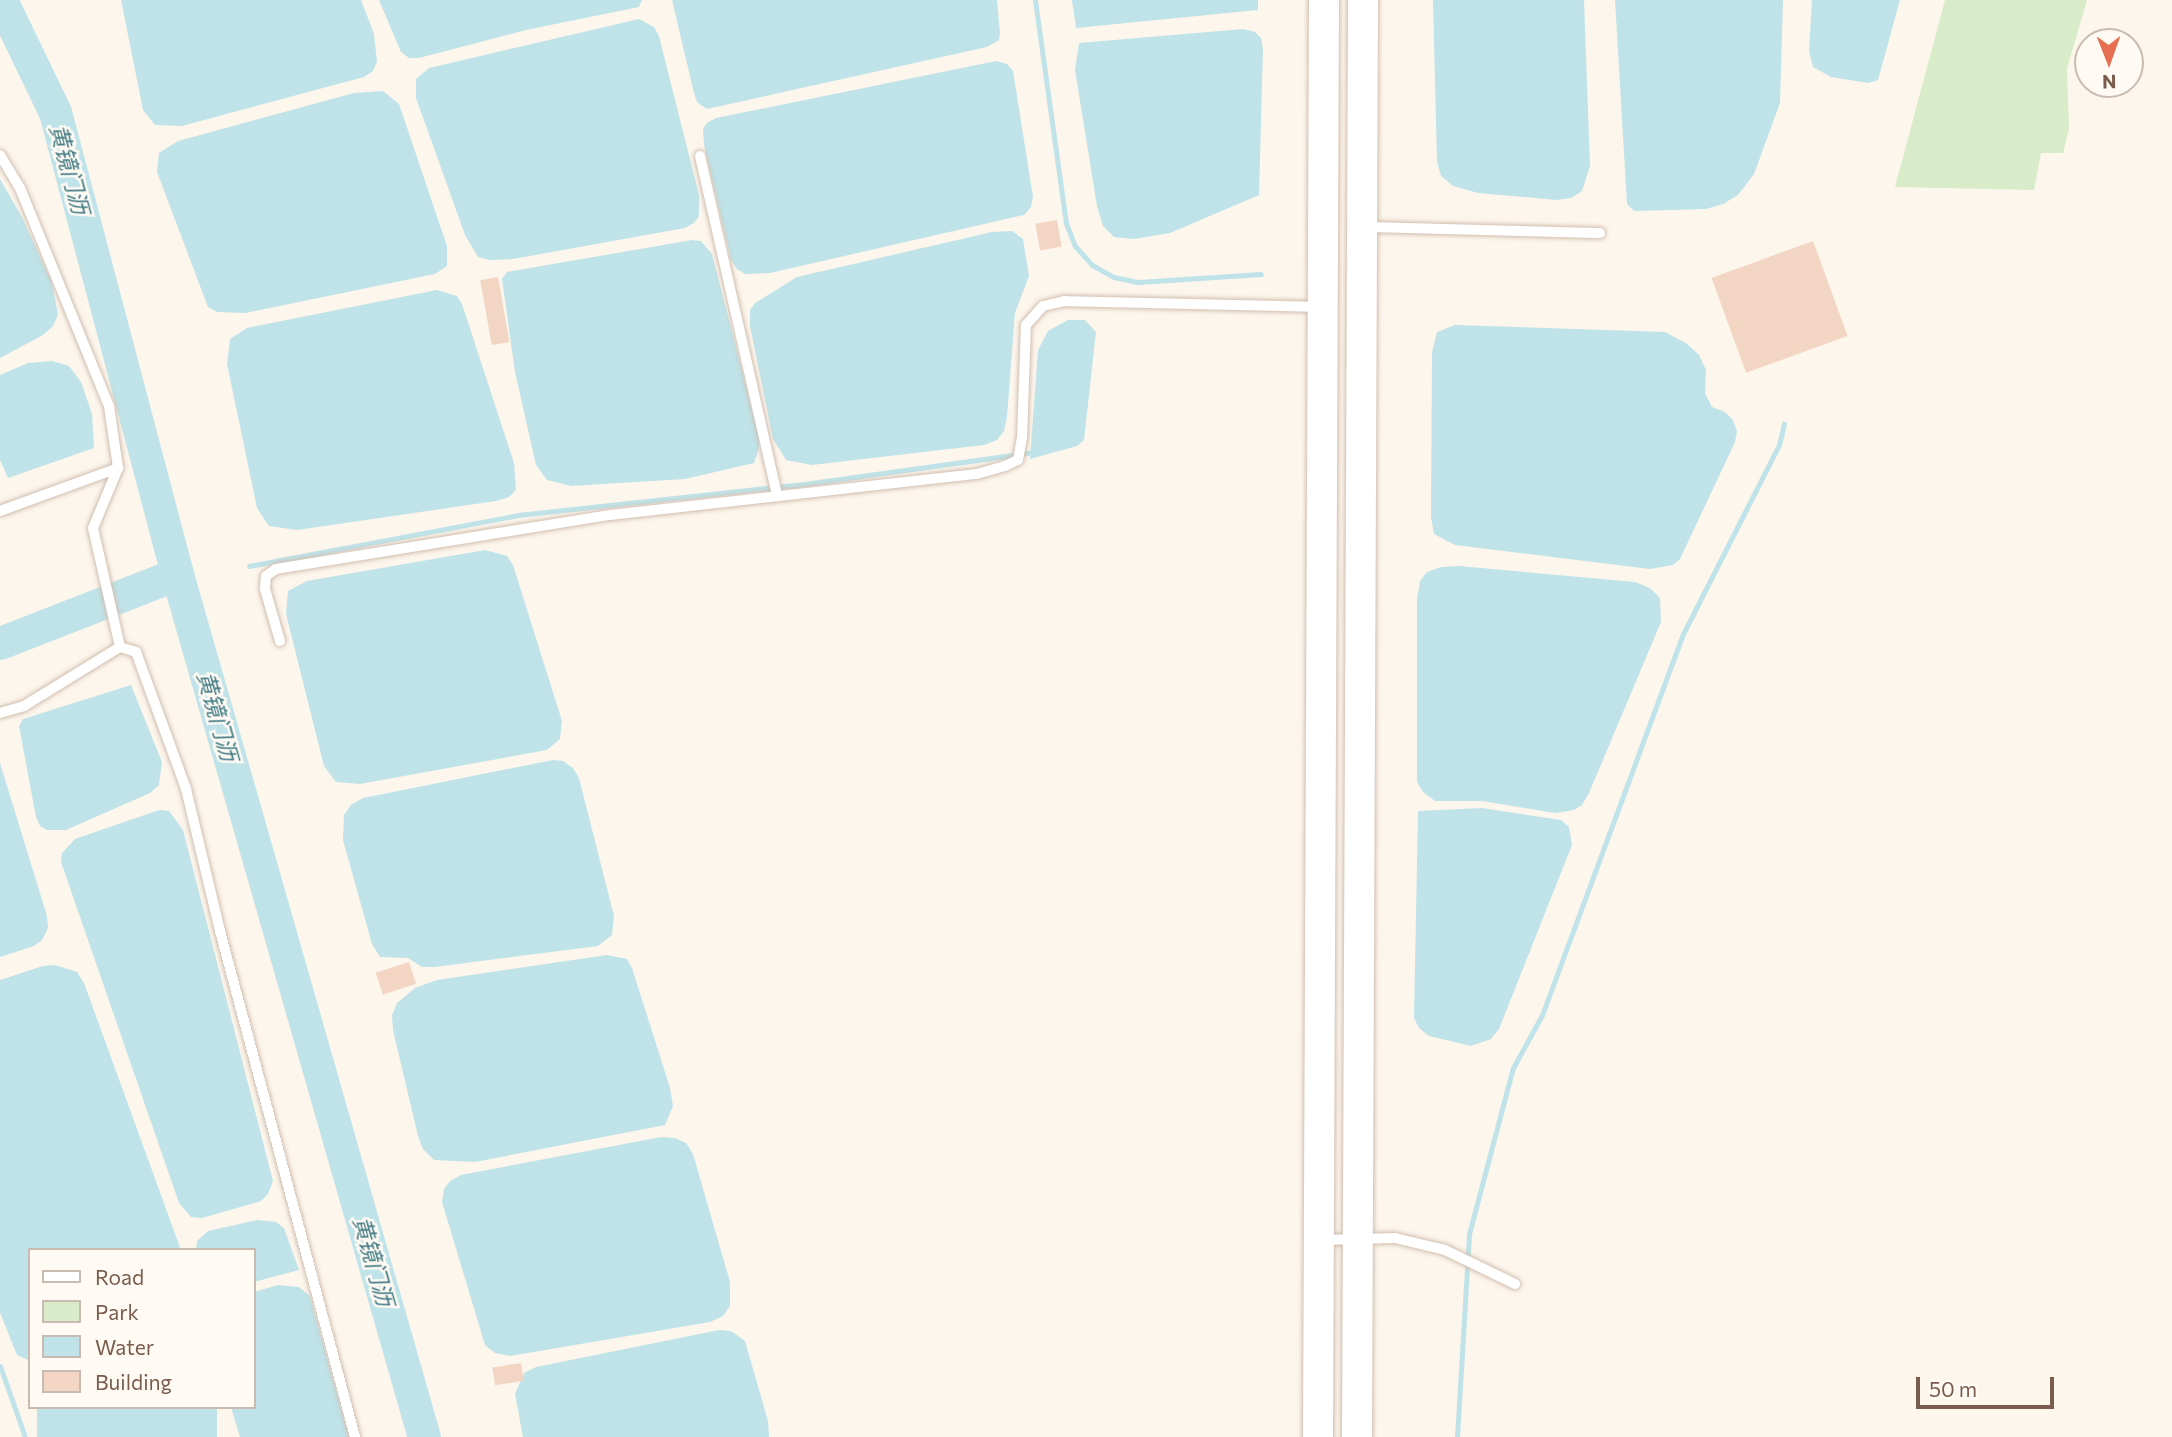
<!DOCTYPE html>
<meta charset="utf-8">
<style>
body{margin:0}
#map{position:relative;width:2172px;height:1437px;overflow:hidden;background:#fdf6ec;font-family:Commissioner,"Noto Sans SC",sans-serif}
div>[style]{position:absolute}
.green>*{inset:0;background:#d8ecc9}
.water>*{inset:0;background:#bfe3e8;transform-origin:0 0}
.stream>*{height:5px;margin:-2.5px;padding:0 2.5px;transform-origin:2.5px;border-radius:2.5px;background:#bfe3e8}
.river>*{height:33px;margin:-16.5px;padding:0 16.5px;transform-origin:16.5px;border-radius:16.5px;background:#bfe3e8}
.building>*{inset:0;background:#f3d5c3;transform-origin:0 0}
.roads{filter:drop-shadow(0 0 2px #d1beb0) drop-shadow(0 0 2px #d1beb0)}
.lane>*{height:10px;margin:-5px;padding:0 5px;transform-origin:5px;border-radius:5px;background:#fff}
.secondary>*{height:30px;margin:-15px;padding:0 15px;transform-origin:15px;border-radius:15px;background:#fff}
span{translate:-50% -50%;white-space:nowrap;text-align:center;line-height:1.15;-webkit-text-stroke:5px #fffaf3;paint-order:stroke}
.water-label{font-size:23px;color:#437c86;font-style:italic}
.legend{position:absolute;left:28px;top:1248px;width:228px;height:161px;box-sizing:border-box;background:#fffaf3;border:2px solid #cabbb1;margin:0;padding:9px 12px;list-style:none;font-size:21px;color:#7a5c4d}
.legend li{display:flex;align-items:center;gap:14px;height:35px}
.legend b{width:35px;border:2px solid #cabbb1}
.north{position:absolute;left:2074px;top:28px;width:70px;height:70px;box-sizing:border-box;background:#fffaf3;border:2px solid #cabbb1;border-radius:50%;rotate:179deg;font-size:19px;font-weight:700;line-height:28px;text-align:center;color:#7a5c4d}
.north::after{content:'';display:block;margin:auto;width:24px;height:32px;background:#e76f51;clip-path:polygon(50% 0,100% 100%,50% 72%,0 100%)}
.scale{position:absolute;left:1916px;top:1377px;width:138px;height:32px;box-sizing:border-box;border:4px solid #7a5c4d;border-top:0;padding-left:9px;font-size:21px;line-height:24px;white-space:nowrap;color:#7a5c4d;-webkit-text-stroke:5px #fffaf3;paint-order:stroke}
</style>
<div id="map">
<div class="green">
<div style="clip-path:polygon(1945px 0,2087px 0,2067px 69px,2069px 129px,2063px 153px,2041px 153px,2034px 190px,1895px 187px)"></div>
</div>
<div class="water">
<div style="clip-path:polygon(121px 0,361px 0,374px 34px,377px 62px,373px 71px,364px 77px,182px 126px,155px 125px,143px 110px)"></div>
<div style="clip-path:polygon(379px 0,642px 0,639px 7px,526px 30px,419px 58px,409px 58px,401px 52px)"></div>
<div style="clip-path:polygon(672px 0,997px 0,1000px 34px,999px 40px,987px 47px,707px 109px,697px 102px,694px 93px)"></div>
<div style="clip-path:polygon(1072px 0,1258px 0,1258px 10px,1076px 28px)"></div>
<div style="clip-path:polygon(1433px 0,1584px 0,1590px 166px,1582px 191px,1571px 198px,1557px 200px,1478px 193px,1453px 186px,1441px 176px,1437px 162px)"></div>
<div style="clip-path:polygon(1615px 0,1783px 0,1780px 103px,1754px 174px,1738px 195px,1723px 204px,1706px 209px,1634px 211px,1627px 204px)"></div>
<div style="clip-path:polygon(1812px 0,1900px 0,1878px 80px,1868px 83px,1831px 77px,1813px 67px,1809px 51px)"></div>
<div style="clip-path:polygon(639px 19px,654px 27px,659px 36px,699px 195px,699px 216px,694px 223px,685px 228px,513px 259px,490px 260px,478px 257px,465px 235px,416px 98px,416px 79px,429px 68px)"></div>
<div style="clip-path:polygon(1243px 29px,1255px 32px,1261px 38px,1263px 49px,1259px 195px,1170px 233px,1134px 239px,1114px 237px,1103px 226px,1097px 206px,1075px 70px,1079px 43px)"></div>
<div style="clip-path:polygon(996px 61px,1007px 64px,1013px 71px,1033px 197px,1031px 207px,1024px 215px,770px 273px,745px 274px,737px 269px,731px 260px,704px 145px,703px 129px,707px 123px,716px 118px)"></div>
<div style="clip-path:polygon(383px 91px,399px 104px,447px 246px,447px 266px,435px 274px,245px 313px,217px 312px,208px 307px,157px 172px,159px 153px,178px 141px,354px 93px)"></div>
<div style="clip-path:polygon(0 179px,23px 219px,52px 283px,58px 315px,53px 326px,43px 335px,0 358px)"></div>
<div style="clip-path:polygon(1012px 231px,1023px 239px,1029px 276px,1015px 313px,1007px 417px,1004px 431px,997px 440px,984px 445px,812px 465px,786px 460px,773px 439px,750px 326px,750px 310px,755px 303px,797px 277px,992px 232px)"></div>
<div style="clip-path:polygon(692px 240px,701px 241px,712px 254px,759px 436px,759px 448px,754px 463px,685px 479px,571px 486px,547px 480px,536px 465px,515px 372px,502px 279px,507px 272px)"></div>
<div style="clip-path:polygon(437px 290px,457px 296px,462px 304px,514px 463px,516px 490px,509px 497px,496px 501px,297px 530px,269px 526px,257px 508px,227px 364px,230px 339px,247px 328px)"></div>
<div style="clip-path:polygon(1068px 320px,1085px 320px,1096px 332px,1084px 440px,1077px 446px,1030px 459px,1038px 350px,1048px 331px)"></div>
<div style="clip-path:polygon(1455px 325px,1665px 332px,1686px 343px,1699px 355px,1706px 370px,1705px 393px,1712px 407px,1725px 412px,1733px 420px,1737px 431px,1735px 442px,1680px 559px,1673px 565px,1650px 569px,1455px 545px,1434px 534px,1431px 517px,1432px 352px,1437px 332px)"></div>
<div style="clip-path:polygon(52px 361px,69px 366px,81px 382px,92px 414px,94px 448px,8px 478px,0 460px,0 375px,28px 363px)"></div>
<div style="clip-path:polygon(485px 550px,507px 556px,513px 565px,562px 721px,560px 739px,547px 750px,360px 784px,336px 782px,324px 766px,286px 614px,288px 591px,307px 581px)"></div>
<div style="clip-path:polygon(1459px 566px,1635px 582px,1650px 588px,1660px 598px,1661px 622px,1589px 793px,1582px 805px,1574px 810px,1555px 813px,1482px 801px,1435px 801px,1423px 792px,1417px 782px,1417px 600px,1420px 581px,1427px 572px,1441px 567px)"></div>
<div style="clip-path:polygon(131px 685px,162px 762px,159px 785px,150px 793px,66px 830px,47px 830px,40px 826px,36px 817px,19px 726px,23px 719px)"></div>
<div style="clip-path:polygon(553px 760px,563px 761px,573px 768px,579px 778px,614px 916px,612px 935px,598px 946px,435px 967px,422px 967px,408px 958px,380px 957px,372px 944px,343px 840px,344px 815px,351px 805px,363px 798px)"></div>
<div style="clip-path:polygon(0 763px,47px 916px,48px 928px,42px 940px,34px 946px,0 957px)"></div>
<div style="clip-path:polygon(1482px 808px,1561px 820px,1569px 827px,1572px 845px,1499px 1029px,1491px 1039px,1471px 1046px,1429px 1036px,1419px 1028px,1414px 1018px,1418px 811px)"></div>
<div style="clip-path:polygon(159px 810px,169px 811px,183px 830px,273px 1181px,268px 1194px,261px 1201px,202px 1218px,191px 1217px,179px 1203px,61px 862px,62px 853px,75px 839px)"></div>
<div style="clip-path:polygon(607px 955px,627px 959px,632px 968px,670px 1088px,673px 1106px,665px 1125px,475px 1162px,434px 1160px,423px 1149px,418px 1136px,393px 1030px,392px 1015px,397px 1003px,415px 988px,437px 980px)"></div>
<div style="clip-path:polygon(55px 965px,77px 972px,84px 983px,181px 1250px,30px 1250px,30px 1361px,17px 1355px,0 1313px,0 980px,43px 966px)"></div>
<div style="clip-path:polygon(661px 1137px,675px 1138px,686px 1143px,693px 1154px,730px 1282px,730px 1306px,723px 1316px,710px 1322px,510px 1356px,495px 1353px,485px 1345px,442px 1202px,444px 1189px,450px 1181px,461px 1175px)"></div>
<div style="clip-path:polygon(257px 1220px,276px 1222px,284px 1228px,299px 1270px,254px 1282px,254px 1250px,196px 1250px,197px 1241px,208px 1231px)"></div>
<div style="clip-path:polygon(278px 1285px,299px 1287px,310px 1296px,349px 1437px,240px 1437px,231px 1407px,254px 1407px,254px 1292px)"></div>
<div style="clip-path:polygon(719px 1330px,731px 1331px,745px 1341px,768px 1421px,769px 1437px,523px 1437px,515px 1394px,524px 1373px,536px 1367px)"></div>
<div style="left:37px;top:1407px;width:180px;height:31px"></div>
</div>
<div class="stream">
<div style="left:1035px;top:0;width:225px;rotate:82.1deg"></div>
<div style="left:1066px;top:223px;width:25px;rotate:69deg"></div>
<div style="left:1075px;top:246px;width:25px;rotate:48deg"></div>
<div style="left:1092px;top:265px;width:25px;rotate:29deg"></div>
<div style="left:1114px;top:277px;width:25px;rotate:12deg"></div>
<div style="left:1138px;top:282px;width:123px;rotate:-3.7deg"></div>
<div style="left:249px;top:566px;width:274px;rotate:-10.7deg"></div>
<div style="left:518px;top:515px;width:288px;rotate:-6.2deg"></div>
<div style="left:804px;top:484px;width:233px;rotate:-7.9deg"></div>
<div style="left:0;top:1366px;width:75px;rotate:70.6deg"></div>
<div style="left:1457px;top:1437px;width:203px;rotate:-86.6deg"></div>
<div style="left:1469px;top:1234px;width:172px;rotate:-75.2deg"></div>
<div style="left:1513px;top:1068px;width:60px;rotate:-61.3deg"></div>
<div style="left:1542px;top:1015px;width:406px;rotate:-69.7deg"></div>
<div style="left:1683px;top:634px;width:212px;rotate:-63.1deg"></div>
<div style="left:1779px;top:445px;width:22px;rotate:-77deg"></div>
</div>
<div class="river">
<div style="left:1px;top:0;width:124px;rotate:64.3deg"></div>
<div style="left:55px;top:112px;width:478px;rotate:75.2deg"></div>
<div style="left:177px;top:574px;width:898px;rotate:74.03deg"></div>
<div style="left:0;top:643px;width:190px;rotate:-21.3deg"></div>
</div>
<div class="building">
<div style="left:1057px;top:220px;width:27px;height:22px;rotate:80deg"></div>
<div style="left:1813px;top:241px;width:101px;height:108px;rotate:70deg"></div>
<div style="left:498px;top:277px;width:66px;height:18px;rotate:80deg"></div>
<div style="left:409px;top:962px;width:23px;height:35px;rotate:72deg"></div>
<div style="left:521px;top:1363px;width:18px;height:29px;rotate:81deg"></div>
</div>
<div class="roads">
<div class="lane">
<div style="left:0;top:155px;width:39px;rotate:59deg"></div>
<div style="left:20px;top:188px;width:235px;rotate:67.8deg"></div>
<div style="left:109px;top:406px;width:63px;rotate:81.7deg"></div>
<div style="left:118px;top:468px;width:65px;rotate:112.6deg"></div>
<div style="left:93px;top:528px;width:122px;rotate:77.2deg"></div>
<div style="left:120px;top:647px;width:17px;rotate:17deg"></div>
<div style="left:136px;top:652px;width:146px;rotate:69.9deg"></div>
<div style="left:186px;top:789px;width:146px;rotate:76.5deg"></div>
<div style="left:220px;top:931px;width:524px;rotate:75.06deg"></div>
<div style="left:700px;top:156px;width:349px;rotate:77.2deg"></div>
<div style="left:1365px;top:227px;width:235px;rotate:1.5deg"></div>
<div style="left:0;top:511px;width:126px;rotate:-20deg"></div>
<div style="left:280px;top:641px;width:54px;rotate:-106.1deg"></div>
<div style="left:265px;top:589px;width:13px;rotate:-86deg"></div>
<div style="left:266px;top:576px;width:12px;rotate:-35deg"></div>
<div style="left:276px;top:569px;width:338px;rotate:-9.2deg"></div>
<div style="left:610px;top:515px;width:369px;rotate:-6.4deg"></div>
<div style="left:977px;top:474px;width:29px;rotate:-16deg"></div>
<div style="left:1005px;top:466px;width:14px;rotate:-25deg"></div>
<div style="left:1018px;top:460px;width:22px;rotate:-80deg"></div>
<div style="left:1022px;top:438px;width:113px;rotate:-88deg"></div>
<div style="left:1026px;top:325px;width:25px;rotate:-48deg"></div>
<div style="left:1043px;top:306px;width:22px;rotate:-13deg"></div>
<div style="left:1064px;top:301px;width:255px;rotate:1.3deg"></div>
<div style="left:0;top:713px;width:25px;rotate:-16deg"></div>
<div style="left:24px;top:706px;width:113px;rotate:-31.6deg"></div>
<div style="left:1321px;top:1240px;width:74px;rotate:-1.5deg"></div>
<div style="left:1395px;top:1238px;width:51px;rotate:13.5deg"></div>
<div style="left:1445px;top:1250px;width:78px;rotate:25.9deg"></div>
</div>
<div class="secondary">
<div style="left:1318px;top:1437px;width:1437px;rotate:-89.76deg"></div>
<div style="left:1357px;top:1437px;width:1437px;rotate:-89.76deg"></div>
</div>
</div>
<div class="water-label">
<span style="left:70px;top:169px;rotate:75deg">黄镜门沥</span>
<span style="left:218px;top:716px;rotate:74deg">黄镜门沥</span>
<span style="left:374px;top:1261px;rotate:74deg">黄镜门沥</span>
</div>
<ul class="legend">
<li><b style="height:9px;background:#fff"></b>Road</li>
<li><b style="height:19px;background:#d8ecc9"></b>Park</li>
<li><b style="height:19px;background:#bfe3e8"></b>Water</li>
<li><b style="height:19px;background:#f3d5c3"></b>Building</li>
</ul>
<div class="north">N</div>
<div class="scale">50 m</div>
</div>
